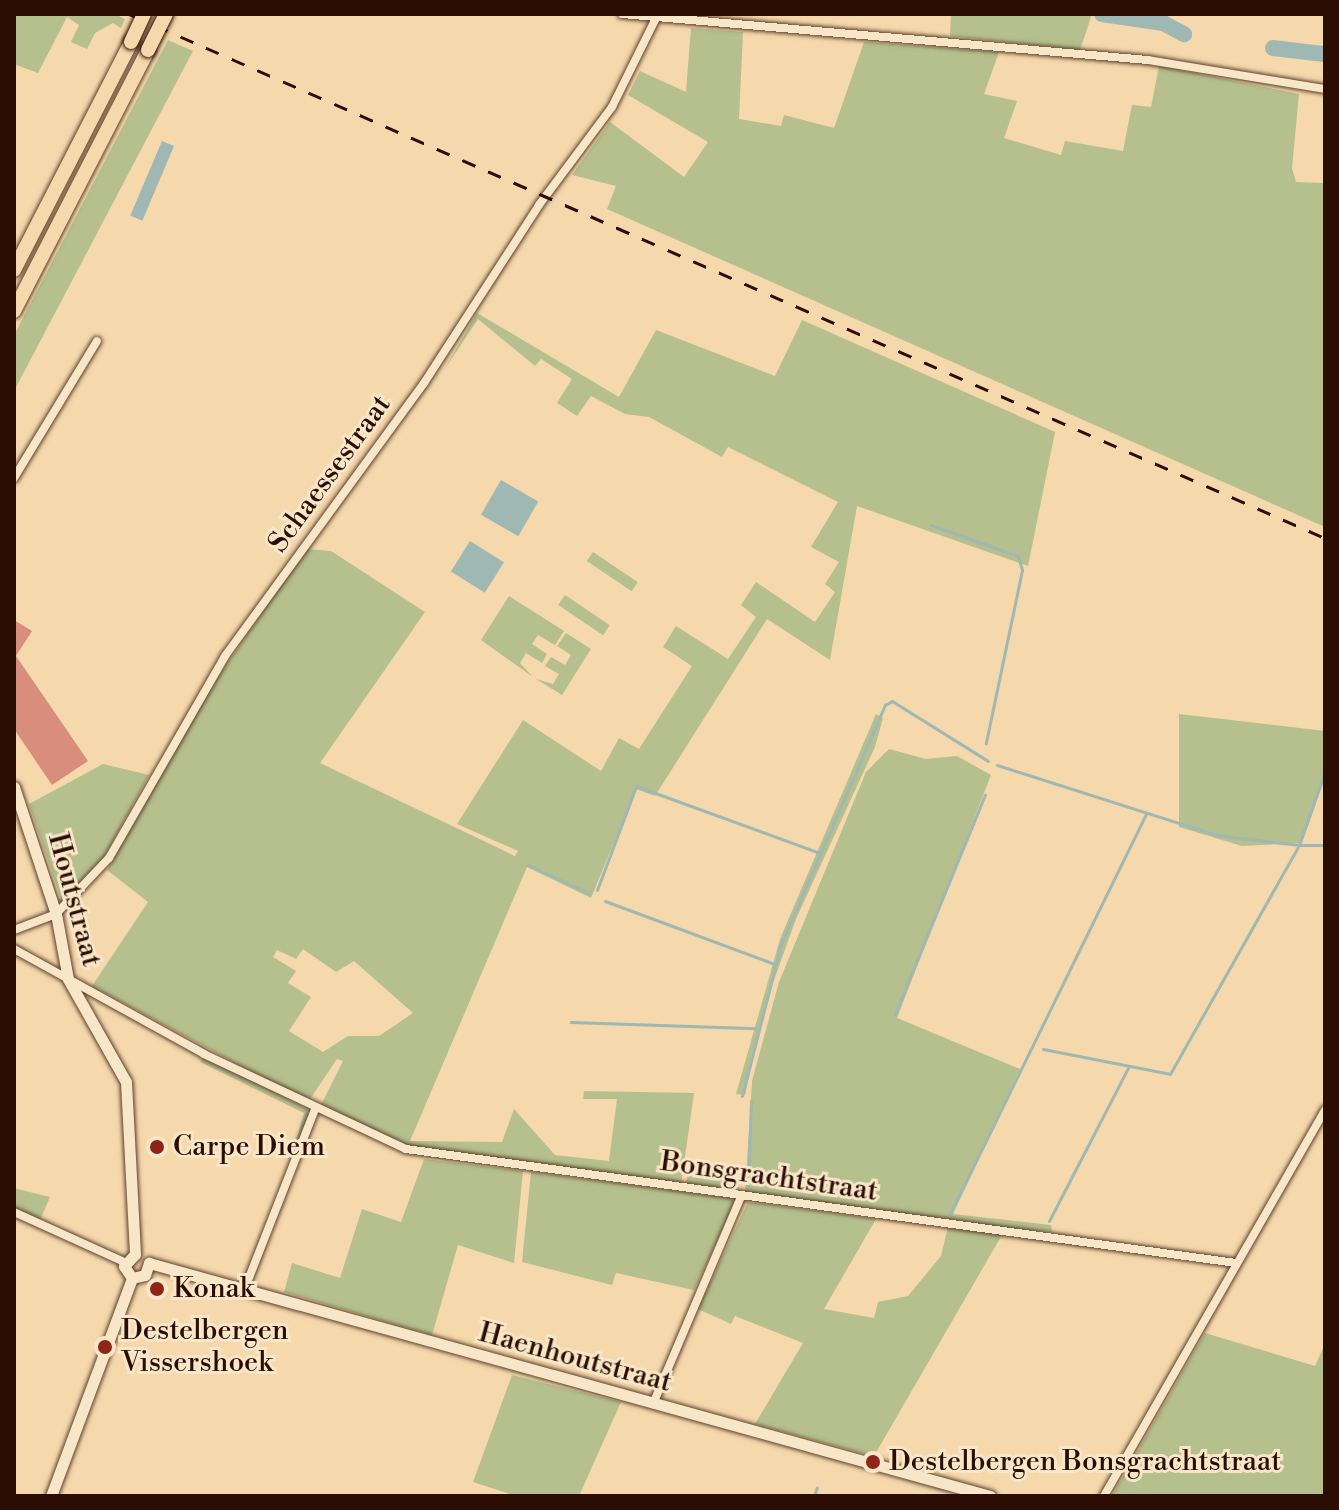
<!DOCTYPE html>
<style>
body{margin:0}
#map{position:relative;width:1339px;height:1510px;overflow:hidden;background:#f5d8ab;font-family:"Libre Bodoni",serif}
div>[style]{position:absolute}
.green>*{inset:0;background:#b5c08e;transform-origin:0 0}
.water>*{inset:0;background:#9fb8b3;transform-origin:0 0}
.stream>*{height:3px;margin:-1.5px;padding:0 1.5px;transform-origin:1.5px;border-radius:1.5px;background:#9fb8b3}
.river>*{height:16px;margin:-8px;padding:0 8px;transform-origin:8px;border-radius:8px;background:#9fb8b3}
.building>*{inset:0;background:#d98e7d}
.roads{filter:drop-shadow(0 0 2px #5e402d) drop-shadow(0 0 2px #5e402d)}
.street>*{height:8px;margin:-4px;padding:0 4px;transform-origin:4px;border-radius:4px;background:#f8e6c8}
.secondary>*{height:11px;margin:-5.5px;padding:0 5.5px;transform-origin:5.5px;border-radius:5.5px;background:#f8e6c8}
.highway>*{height:14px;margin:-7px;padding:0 7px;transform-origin:7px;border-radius:7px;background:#f5d8ab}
.rail>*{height:3px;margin-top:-1.5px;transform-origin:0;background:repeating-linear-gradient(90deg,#2c0d03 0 14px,transparent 0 28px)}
.bridges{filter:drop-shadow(0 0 2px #2c0d03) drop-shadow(0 0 2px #2c0d03)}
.highway-bridge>*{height:14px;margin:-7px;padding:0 7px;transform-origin:7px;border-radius:7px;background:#f5d8ab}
.dots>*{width:22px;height:22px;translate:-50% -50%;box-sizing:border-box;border:4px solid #f8e6c8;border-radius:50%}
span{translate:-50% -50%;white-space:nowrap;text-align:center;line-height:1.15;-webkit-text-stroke:6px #f8e6c8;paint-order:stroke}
.street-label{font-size:28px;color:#2c0d03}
.poi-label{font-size:28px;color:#2c0d03}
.left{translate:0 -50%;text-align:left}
.frame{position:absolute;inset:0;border:16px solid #2c0d03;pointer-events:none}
</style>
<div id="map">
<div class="green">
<div style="clip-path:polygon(14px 14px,114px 14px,125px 19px,121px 28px,113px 23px,95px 33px,87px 49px,71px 42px,79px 25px,67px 17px,38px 73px,14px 64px)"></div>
<div style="clip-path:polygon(951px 14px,1092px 14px,1080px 50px,950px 36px)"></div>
<div style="clip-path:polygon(691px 28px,743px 32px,739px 119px,781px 126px,784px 115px,834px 128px,864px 42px,999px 52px,984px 94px,1017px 101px,1004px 138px,1061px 155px,1065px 141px,1123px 151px,1132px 105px,1151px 107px,1159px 66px,1299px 94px,1292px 168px,1296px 182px,1325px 183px,1325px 527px,607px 209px,616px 186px,572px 175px,610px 122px,684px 177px,708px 142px,628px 95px,640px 71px,686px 92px)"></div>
<div style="clip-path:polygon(168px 40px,193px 51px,14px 391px,14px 335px)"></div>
<div style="clip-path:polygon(evenodd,477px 313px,619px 397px,656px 330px,775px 376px,802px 320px,1055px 432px,1028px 566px,857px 506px,830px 660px,767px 619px,655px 796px,636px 789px,591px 898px,527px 867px,410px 1141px,502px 1142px,514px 1109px,555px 1155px,609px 1161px,617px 1099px,583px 1099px,584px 1091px,694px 1093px,681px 1185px,402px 1145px,320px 1107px,343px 1061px,337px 1059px,308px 1102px,92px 986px,148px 902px,107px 870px,198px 706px,306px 549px,331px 551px,425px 612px,320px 763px,515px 856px,518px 851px,457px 824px,523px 720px,601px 771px,619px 738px,639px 749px,692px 666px,663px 647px,676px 626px,728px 659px,756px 617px,741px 605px,756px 582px,815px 622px,835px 592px,825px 584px,839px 562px,811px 547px,838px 502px,728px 447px,722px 457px,649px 417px,625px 414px,591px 396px,577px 416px,557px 403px,572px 379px,541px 359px,535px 366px,478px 319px,444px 370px,477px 313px,303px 949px,336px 972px,354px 961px,413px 1013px,379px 1036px,348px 1036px,323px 1052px,289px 1031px,311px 997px,288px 983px,296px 971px,273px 957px,277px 950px,296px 959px,303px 949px)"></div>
<div style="left:593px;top:552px;width:54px;height:11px;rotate:34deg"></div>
<div style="left:565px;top:595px;width:54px;height:12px;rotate:34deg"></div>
<div style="clip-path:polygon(509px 596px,564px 631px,555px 645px,538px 635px,532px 644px,547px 654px,542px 663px,526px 653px,520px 663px,533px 677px,481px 640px)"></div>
<div style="clip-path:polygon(566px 633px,591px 649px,562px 695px,536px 679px,553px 684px,559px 674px,545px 666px,551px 657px,565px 665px,571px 655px,557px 646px)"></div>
<div style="clip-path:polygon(876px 714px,883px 718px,875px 747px,796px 919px,765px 1005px,745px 1095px,736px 1094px,780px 939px)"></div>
<div style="clip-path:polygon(1179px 714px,1325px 731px,1325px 777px,1302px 843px,1242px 846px,1179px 827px)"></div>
<div style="clip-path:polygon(889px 749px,926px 759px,957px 756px,991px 775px,897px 1018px,1020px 1069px,953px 1214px,1051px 1225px,1052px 1232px,1006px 1228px,874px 1456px,755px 1424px,803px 1343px,735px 1316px,731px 1324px,698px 1309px,748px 1202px,876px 1219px,824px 1309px,874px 1318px,878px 1302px,908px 1296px,941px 1256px,948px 1227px,957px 1229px,957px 1220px,745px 1194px,752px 1081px,779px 982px,866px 772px)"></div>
<div style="clip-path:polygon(103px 764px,149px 775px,103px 859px,62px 902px,29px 804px)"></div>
<div style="clip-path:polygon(203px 1057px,306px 1108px,310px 1116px,291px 1157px,304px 1113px,200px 1062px)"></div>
<div style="clip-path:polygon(424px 1159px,523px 1171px,514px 1263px,458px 1245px,432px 1335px,284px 1292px,292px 1263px,340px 1278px,362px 1209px,401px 1222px)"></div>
<div style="clip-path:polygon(531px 1172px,730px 1198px,735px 1203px,694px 1290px,616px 1273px,612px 1285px,522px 1262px)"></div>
<div style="clip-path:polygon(688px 1173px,737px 1179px,737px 1193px,686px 1185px)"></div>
<div style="clip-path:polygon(14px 1188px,50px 1197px,40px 1220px,14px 1208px)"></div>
<div style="clip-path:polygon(1205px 1333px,1315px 1366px,1325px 1344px,1325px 1496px,1112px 1496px)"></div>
<div style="clip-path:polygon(512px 1375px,621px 1402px,579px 1496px,516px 1496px,473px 1482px)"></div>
</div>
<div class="water">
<div style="left:162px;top:141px;width:13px;height:81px;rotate:23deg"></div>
<div style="left:501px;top:480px;width:43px;height:40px;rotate:30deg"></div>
<div style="left:470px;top:541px;width:40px;height:36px;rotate:32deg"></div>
</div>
<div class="stream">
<div style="left:931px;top:525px;width:92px;rotate:19.6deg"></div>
<div style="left:1018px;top:556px;width:15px;rotate:74deg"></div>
<div style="left:1022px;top:570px;width:177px;rotate:101.8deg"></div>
<div style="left:997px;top:765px;width:230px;rotate:17.7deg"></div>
<div style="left:1216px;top:835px;width:84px;rotate:6.9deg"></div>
<div style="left:1299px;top:845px;width:78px;rotate:-70.6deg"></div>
<div style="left:528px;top:865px;width:67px;rotate:24.7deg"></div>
<div style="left:597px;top:890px;width:111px;rotate:-69.4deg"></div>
<div style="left:636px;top:786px;width:196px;rotate:20deg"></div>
<div style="left:605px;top:901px;width:180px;rotate:20.4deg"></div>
<div style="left:895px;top:1014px;width:237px;rotate:-67.7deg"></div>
<div style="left:571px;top:1022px;width:185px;rotate:1.9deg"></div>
<div style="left:1043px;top:1049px;width:129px;rotate:11.1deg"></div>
<div style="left:1170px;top:1074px;width:263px;rotate:-60.6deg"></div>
<div style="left:1299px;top:845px;width:26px"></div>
<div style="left:742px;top:1096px;width:157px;rotate:-75.6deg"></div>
<div style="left:781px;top:944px;width:261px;rotate:-66.5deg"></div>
<div style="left:885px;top:705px;width:8px;rotate:-30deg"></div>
<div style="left:892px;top:701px;width:113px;rotate:32deg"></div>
<div style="left:748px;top:1186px;width:85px;rotate:-88deg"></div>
<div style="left:950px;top:1214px;width:445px;rotate:-63.9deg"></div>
<div style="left:1049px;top:1221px;width:174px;rotate:-62.7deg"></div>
<div style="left:814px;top:1496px;width:9px;rotate:-72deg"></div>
</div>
<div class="river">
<div style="left:1102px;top:14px;width:62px;rotate:8.4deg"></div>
<div style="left:1163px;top:23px;width:24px;rotate:28deg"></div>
<div style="left:1273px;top:48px;width:50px;rotate:6.8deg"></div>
</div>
<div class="building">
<div style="clip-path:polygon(14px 620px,32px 631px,16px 656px,88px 761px,52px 785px,14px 729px)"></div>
</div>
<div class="roads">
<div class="street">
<div style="left:622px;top:14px;width:528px;rotate:5deg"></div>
<div style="left:1148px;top:60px;width:179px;rotate:9.3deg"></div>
<div style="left:14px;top:478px;width:160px;rotate:-58.8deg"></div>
<div style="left:14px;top:930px;width:45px;rotate:-20.9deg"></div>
<div style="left:56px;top:914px;width:77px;rotate:-46.6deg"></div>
<div style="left:109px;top:858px;width:233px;rotate:-60.1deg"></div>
<div style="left:225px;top:656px;width:338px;rotate:-53.9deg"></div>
<div style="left:424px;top:383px;width:212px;rotate:-57.1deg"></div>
<div style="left:539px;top:205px;width:122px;rotate:-53.3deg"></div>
<div style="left:612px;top:107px;width:104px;rotate:-63.7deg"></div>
<div style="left:14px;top:949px;width:217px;rotate:28.9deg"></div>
<div style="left:204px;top:1054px;width:223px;rotate:25.2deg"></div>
<div style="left:406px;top:1149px;width:838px;rotate:7.82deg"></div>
<div style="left:14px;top:1212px;width:121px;rotate:24.4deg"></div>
<div style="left:245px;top:1288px;width:194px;rotate:-68.6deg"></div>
<div style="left:653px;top:1404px;width:225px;rotate:-67deg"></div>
<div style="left:1104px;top:1496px;width:445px;rotate:-60.2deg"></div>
</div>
<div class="secondary">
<div style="left:14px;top:787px;width:134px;rotate:71.7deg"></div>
<div style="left:56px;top:914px;width:66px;rotate:79.5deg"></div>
<div style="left:68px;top:979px;width:118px;rotate:60.6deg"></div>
<div style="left:126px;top:1082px;width:172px;rotate:87deg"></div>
<div style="left:149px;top:1263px;width:873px;rotate:15.49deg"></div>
<div style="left:132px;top:1278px;width:14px;rotate:-124deg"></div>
<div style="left:124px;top:1266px;width:16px;rotate:-47deg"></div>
<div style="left:132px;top:1278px;width:13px;rotate:-13deg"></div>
<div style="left:145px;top:1275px;width:13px;rotate:-72deg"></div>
<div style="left:51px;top:1496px;width:233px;rotate:-69.6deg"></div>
</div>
<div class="highway">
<div style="left:14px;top:270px;width:256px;rotate:-62.8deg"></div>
<div style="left:14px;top:311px;width:293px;rotate:-62.8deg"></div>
</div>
</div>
<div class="rail">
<div style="left:129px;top:14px;width:1306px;rotate:23.66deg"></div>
</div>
<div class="bridges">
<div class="highway-bridge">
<div style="left:131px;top:42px;width:31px;rotate:-65deg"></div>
<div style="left:148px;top:50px;width:40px;rotate:-63.4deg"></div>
</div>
</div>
<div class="dots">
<div style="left:157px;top:1147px;background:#8f2418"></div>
<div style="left:157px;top:1289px;background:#8f2418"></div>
<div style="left:105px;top:1347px;background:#8f2418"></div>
<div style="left:873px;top:1462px;background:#8f2418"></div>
</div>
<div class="street-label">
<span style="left:330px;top:474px;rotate:-54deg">Schaessestraat</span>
<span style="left:74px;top:900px;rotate:75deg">Houtstraat</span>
<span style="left:769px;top:1177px;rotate:8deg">Bonsgrachtstraat</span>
<span style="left:575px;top:1358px;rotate:15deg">Haenhoutstraat</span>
</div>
<div class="poi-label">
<span class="left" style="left:173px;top:1147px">Carpe Diem</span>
<span class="left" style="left:173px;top:1289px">Konak</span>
<span class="left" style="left:121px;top:1347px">Destelbergen<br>Vissershoek</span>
<span class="left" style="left:889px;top:1462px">Destelbergen Bonsgrachtstraat</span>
</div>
<div class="frame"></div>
</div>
